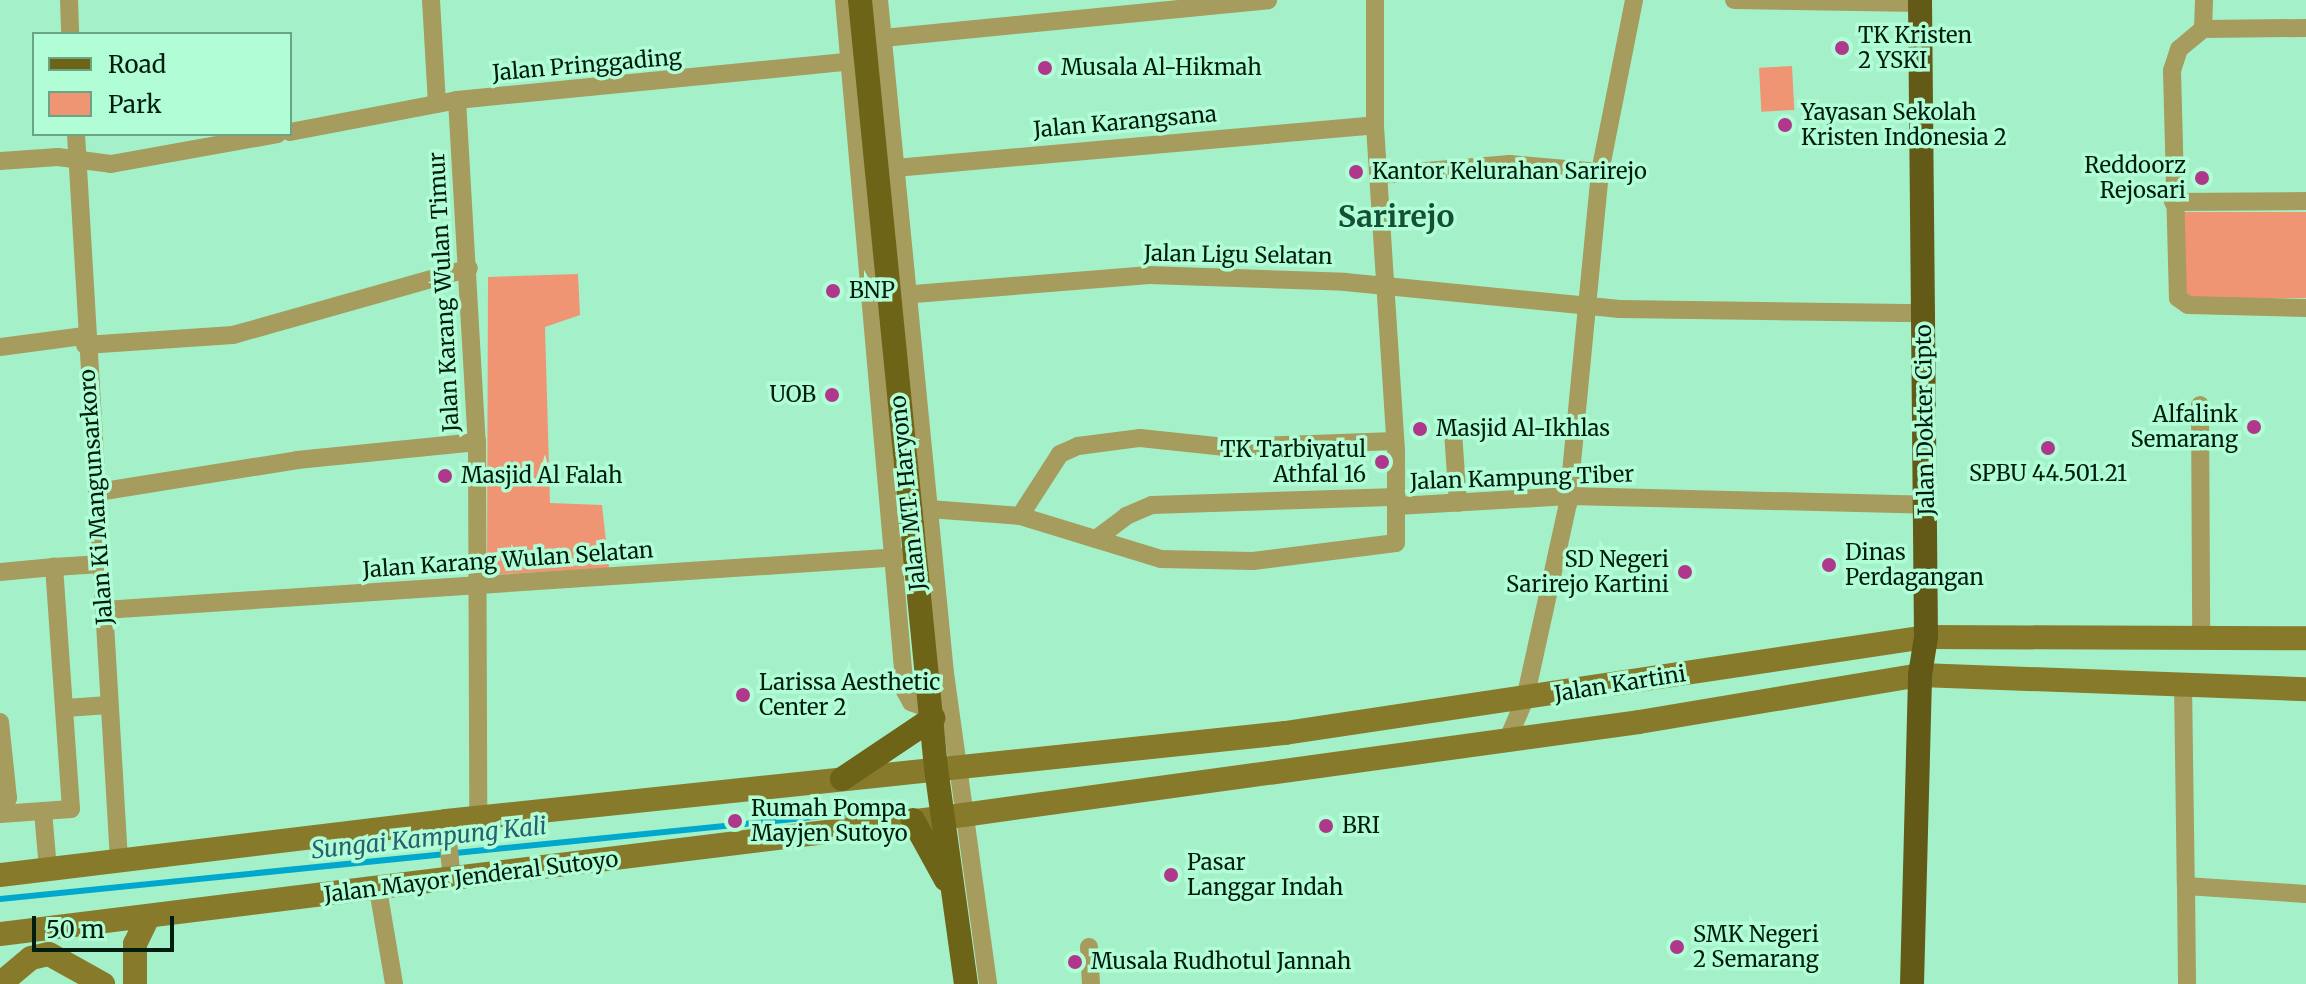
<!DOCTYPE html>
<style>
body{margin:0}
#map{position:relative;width:2306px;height:984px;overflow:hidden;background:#a4f1c9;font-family:Merriweather,serif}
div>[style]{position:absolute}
.green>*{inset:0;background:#f09573;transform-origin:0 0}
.stream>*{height:6px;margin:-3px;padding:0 3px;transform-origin:3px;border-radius:3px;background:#00a8cd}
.minor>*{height:18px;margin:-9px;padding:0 9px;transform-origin:9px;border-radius:9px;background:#a59c5e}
.secondary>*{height:24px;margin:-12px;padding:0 12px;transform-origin:12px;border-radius:12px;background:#877b2b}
.primary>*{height:24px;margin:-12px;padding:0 12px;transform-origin:12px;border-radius:12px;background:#6e6417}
.trunk>*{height:24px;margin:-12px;padding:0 12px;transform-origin:12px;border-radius:12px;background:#635a18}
.dots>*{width:22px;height:22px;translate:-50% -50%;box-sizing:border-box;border:4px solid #b1fed6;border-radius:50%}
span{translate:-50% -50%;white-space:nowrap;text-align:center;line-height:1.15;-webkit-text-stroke:7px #b1fed6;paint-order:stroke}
.poi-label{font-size:22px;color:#001d10}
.left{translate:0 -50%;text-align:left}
.right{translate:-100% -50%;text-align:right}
.street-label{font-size:22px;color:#001d10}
.water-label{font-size:24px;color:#2a5f70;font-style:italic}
.district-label{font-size:30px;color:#145037;font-weight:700}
.legend{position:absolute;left:32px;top:32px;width:260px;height:104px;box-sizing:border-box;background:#b1fed6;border:2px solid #6aa487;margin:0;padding:10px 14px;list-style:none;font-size:24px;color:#001d10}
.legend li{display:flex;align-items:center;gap:16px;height:40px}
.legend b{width:40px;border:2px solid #6aa487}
.scale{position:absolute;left:32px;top:916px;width:142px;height:36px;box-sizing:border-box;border:4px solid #001d10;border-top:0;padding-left:10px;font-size:24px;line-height:28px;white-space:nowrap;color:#001d10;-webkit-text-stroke:6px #b1fed6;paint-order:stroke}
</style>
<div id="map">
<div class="green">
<div style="left:1792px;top:66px;width:44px;height:33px;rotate:87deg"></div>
<div style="left:2306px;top:212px;width:86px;height:124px;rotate:90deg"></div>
<div style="clip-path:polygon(578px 274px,580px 315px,545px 327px,550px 503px,602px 505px,609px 568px,487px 575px,488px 277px)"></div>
</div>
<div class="stream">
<div style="left:0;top:899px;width:866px;rotate:-5.76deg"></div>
</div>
<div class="minor">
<div style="left:69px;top:0;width:34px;rotate:88deg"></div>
<div style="left:431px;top:0;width:104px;rotate:86.7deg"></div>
<div style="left:844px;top:0;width:694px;rotate:84.96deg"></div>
<div style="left:905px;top:691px;width:13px;rotate:61deg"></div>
<div style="left:911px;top:702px;width:22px;rotate:21deg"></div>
<div style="left:879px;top:0;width:676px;rotate:84.4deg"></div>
<div style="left:945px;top:673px;width:314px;rotate:82.1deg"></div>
<div style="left:1734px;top:0;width:186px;rotate:0.9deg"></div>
<div style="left:2203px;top:29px;width:31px;rotate:140deg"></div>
<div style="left:2179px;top:49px;width:23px;rotate:108deg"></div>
<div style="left:2172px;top:71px;width:227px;rotate:88.5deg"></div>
<div style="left:2178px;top:298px;width:12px;rotate:35deg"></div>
<div style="left:2188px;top:305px;width:118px;rotate:1.5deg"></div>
<div style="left:2203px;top:29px;width:103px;rotate:-0.6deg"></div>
<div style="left:2203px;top:29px;width:29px;rotate:-88deg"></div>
<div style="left:457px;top:100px;width:343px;rotate:86.7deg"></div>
<div style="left:477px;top:442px;width:376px;rotate:89.8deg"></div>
<div style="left:290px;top:132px;width:170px;rotate:-10.8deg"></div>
<div style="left:457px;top:100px;width:393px;rotate:-5.6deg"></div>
<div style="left:848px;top:62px;width:42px;rotate:-34.4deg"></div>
<div style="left:883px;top:38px;width:387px;rotate:-5.6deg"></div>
<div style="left:76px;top:134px;width:727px;rotate:86.61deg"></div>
<div style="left:0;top:161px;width:58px;rotate:-3.9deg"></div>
<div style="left:58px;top:157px;width:53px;rotate:7.5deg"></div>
<div style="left:111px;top:164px;width:169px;rotate:-10.2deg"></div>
<div style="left:884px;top:169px;width:493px;rotate:-5.1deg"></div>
<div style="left:1379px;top:175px;width:131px;rotate:-4.8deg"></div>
<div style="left:1510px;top:164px;width:90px;rotate:5.1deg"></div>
<div style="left:2173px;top:202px;width:133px;rotate:-0.4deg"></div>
<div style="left:889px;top:296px;width:261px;rotate:-4.6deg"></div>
<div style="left:1149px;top:275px;width:196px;rotate:2deg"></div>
<div style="left:1345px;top:282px;width:276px;rotate:5.6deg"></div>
<div style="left:1620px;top:309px;width:303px;rotate:0.8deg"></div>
<div style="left:85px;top:345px;width:148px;rotate:-3.9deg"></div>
<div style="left:233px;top:335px;width:245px;rotate:-15.8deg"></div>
<div style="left:0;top:347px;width:85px;rotate:-7.5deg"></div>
<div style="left:2200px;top:405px;width:229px;rotate:89.7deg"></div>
<div style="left:1453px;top:432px;width:71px;rotate:86deg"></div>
<div style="left:98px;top:492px;width:202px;rotate:-9.1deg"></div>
<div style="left:297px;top:460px;width:181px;rotate:-5.7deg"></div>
<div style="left:1397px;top:506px;width:172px;rotate:-3.3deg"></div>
<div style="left:1569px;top:496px;width:358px;rotate:1.4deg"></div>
<div style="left:929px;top:509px;width:91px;rotate:4.4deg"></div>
<div style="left:1020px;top:516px;width:147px;rotate:17deg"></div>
<div style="left:1161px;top:559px;width:92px;rotate:1.2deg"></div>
<div style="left:1253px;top:561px;width:144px;rotate:-7.2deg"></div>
<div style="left:1396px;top:543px;width:92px;rotate:-90deg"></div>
<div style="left:1396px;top:451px;width:327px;rotate:-93.7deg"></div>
<div style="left:1375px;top:125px;width:125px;rotate:-90deg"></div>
<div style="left:1020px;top:516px;width:74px;rotate:-57.2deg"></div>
<div style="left:1060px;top:454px;width:20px;rotate:-24deg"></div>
<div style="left:1078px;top:446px;width:63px;rotate:-7.4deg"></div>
<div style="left:1140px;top:438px;width:86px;rotate:6deg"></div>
<div style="left:1226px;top:447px;width:169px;rotate:-2deg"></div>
<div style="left:1096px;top:539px;width:38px;rotate:-37deg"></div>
<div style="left:1126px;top:516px;width:28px;rotate:-23deg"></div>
<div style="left:1152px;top:505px;width:245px;rotate:-1.9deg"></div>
<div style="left:0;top:572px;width:54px;rotate:-5.3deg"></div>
<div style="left:104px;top:610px;width:813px;rotate:-3.81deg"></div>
<div style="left:2183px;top:683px;width:203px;rotate:89.2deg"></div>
<div style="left:2186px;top:886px;width:120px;rotate:3.8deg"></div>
<div style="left:65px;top:708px;width:44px;rotate:-3.9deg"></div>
<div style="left:0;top:722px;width:76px;rotate:84deg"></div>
<div style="left:8px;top:798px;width:17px;rotate:114deg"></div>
<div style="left:1507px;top:741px;width:46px;rotate:-66.8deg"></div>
<div style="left:1525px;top:699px;width:200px;rotate:-77.6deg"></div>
<div style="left:1568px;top:504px;width:334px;rotate:-84.5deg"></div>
<div style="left:1600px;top:172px;width:175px;rotate:-78.8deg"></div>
<div style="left:43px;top:811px;width:58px;rotate:85.1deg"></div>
<div style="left:0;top:814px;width:71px;rotate:-4deg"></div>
<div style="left:71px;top:809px;width:243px;rotate:-94deg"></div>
<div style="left:54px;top:567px;width:47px;rotate:-3.7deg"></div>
<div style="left:446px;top:821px;width:59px;rotate:84.2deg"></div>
<div style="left:2186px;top:886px;width:98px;rotate:89.4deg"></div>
<div style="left:378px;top:889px;width:96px;rotate:80.4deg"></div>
<div style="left:1089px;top:947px;width:37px;rotate:87deg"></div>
</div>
<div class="secondary">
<div style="left:0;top:875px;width:449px;rotate:-6.9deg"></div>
<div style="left:446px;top:821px;width:844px;rotate:-5.99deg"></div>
<div style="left:1285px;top:733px;width:648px;rotate:-8.52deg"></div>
<div style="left:1926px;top:637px;width:380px;rotate:0.2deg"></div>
<div style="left:0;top:934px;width:970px;rotate:-7.04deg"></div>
<div style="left:963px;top:815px;width:682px;rotate:-7.83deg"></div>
<div style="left:1639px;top:722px;width:285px;rotate:-9.5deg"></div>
<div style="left:1920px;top:675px;width:386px;rotate:2.1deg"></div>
<div style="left:0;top:984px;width:40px;rotate:-40deg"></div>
<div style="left:31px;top:958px;width:18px;rotate:-13deg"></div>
<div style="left:49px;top:954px;width:62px;rotate:29.1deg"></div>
<div style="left:135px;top:984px;width:40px;rotate:-90deg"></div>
<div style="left:135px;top:944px;width:30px;rotate:-64deg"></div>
</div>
<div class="primary">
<div style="left:860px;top:0;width:772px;rotate:84.35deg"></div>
<div style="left:936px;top:768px;width:218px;rotate:82.1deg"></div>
<div style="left:842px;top:779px;width:110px;rotate:-33.8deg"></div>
<div style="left:913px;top:820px;width:68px;rotate:61.2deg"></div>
</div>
<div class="trunk">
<div style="left:1912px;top:984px;width:309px;rotate:-88.5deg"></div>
<div style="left:1920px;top:675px;width:38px;rotate:-81deg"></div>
<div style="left:1926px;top:637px;width:637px;rotate:-90.54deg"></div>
</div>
<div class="dots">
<div style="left:1842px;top:48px;background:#af378c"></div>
<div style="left:1045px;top:68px;background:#af378c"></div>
<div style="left:1785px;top:125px;background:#af378c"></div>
<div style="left:1356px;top:172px;background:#af378c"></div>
<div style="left:2202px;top:178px;background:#af378c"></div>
<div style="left:833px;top:291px;background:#af378c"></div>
<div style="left:832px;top:395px;background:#af378c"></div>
<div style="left:2254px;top:427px;background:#af378c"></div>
<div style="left:1420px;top:429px;background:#af378c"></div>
<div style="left:2048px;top:448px;background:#af378c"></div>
<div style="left:1382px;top:462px;background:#af378c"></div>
<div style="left:445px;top:476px;background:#af378c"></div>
<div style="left:1829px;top:565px;background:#af378c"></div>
<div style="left:1685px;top:572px;background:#af378c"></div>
<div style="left:743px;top:695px;background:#af378c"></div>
<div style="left:735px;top:821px;background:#af378c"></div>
<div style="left:1326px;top:826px;background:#af378c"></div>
<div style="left:1171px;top:875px;background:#af378c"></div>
<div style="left:1677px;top:947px;background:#af378c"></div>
<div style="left:1075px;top:962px;background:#af378c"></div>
</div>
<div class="poi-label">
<span class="left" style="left:1858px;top:48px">TK Kristen<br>2 YSKI</span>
<span class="left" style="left:1061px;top:68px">Musala Al-Hikmah</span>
<span class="left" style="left:1801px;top:125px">Yayasan Sekolah<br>Kristen Indonesia 2</span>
<span class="right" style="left:2186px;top:178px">Reddoorz<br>Rejosari</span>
<span class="left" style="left:1372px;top:172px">Kantor Kelurahan Sarirejo</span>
<span class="left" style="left:849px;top:291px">BNP</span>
<span class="right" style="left:816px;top:395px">UOB</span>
<span class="right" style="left:2238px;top:427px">Alfalink<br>Semarang</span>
<span class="left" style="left:1436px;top:429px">Masjid Al-Ikhlas</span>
<span class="right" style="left:1366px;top:462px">TK Tarbiyatul<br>Athfal 16</span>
<span style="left:2048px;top:474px">SPBU 44.501.21</span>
<span class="left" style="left:461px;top:476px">Masjid Al Falah</span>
<span class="left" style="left:1845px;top:565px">Dinas<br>Perdagangan</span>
<span class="right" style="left:1669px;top:572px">SD Negeri<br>Sarirejo Kartini</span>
<span class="left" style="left:759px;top:695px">Larissa Aesthetic<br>Center 2</span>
<span class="left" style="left:751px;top:821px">Rumah Pompa<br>Mayjen Sutoyo</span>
<span class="left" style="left:1342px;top:826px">BRI</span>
<span class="left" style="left:1187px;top:875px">Pasar<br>Langgar Indah</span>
<span class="left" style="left:1693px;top:947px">SMK Negeri<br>2 Semarang</span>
<span class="left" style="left:1091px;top:962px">Musala Rudhotul Jannah</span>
</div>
<div class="street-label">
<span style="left:587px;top:65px;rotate:-5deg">Jalan Pringgading</span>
<span style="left:1125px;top:122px;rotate:-5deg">Jalan Karangsana</span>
<span style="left:1238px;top:255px;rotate:1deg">Jalan Ligu Selatan</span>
<span style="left:444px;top:292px;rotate:-93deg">Jalan Karang Wulan Timur</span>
<span style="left:1925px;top:420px;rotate:-91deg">Jalan Dokter Cipto</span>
<span style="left:1522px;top:478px;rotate:-2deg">Jalan Kampung Tiber</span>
<span style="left:908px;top:493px;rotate:-96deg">Jalan MT. Haryono</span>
<span style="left:96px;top:497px;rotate:-94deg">Jalan Ki Mangunsarkoro</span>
<span style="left:508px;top:560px;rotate:-4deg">Jalan Karang Wulan Selatan</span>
<span style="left:1620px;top:684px;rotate:-9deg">Jalan Kartini</span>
<span style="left:471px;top:877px;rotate:-7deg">Jalan Mayor Jenderal Sutoyo</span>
</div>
<div class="water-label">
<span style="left:429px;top:838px;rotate:-6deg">Sungai Kampung Kali</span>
</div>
<div class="district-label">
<span style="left:1396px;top:216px">Sarirejo</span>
</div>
<ul class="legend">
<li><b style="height:10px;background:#6e6417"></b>Road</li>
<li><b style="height:22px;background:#f09573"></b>Park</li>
</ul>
<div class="scale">50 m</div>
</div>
